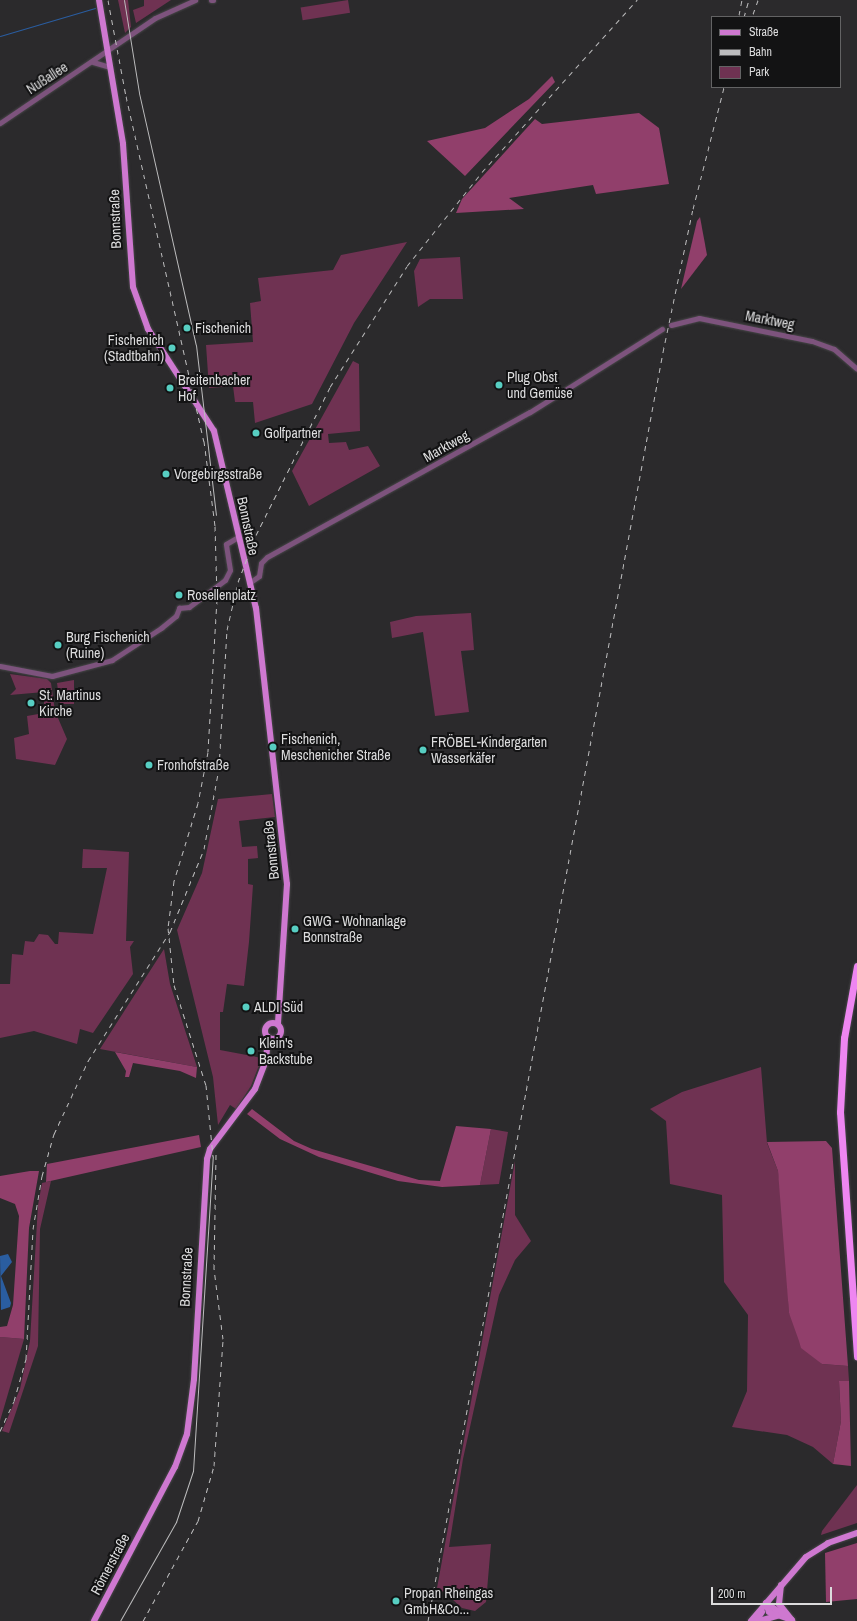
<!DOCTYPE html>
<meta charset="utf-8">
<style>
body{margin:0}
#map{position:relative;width:857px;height:1621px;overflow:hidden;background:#2b2a2c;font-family:"Archivo Narrow",sans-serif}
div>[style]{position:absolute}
.green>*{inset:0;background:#6f3252;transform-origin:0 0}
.forest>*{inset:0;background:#913f6b}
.water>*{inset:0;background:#2a5da0}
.stream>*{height:1px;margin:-0.5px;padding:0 0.5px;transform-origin:0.5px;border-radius:0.5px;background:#2a5da0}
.roads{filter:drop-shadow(0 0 1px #474648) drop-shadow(0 0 1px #474648)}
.minor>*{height:5px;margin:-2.5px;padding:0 2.5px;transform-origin:2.5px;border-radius:2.5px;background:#7d537d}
.major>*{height:6px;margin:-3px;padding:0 3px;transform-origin:3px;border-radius:3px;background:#ce78d0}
.major>.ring{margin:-3px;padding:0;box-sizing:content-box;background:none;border:6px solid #ce78d0;border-radius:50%}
.highway>*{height:7px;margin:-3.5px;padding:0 3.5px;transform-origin:3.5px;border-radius:3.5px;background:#ee86f1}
.tram>*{height:1px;margin:-0.5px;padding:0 0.5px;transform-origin:0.5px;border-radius:0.5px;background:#bdbdbe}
.rail>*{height:1px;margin-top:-0.5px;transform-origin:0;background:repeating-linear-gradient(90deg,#bdbdbe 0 5px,transparent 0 10px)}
.dots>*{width:11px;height:11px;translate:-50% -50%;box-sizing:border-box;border:2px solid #131314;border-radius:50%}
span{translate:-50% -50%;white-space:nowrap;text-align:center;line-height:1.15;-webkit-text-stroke:4px #131314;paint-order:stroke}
.street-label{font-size:14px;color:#dcdcdd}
.poi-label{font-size:14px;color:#dcdcdd}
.left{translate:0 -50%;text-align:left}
.right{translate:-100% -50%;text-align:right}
.legend{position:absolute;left:711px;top:16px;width:130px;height:72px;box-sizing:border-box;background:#131314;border:1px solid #636364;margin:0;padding:5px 7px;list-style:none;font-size:12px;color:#dcdcdd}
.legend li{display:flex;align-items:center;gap:8px;height:20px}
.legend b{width:20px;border:1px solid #636364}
.scale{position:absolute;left:711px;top:1587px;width:121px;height:18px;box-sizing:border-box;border:2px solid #dcdcdd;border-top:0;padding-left:5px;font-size:12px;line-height:14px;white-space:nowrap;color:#dcdcdd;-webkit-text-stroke:3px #131314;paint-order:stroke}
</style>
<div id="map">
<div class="green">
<div style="clip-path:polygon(118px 0,128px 0,131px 27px,125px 33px)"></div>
<div style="clip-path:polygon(144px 0,171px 0,136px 23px,133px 10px,144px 6px)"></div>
<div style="left:348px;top:0;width:13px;height:48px;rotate:81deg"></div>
<div style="clip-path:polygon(407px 242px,354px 323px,312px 404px,255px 423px,253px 402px,235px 402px,233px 386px,209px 388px,206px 345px,253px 342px,250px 303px,261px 301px,258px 278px,333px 270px,341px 255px)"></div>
<div style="clip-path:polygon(460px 257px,463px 299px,430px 299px,418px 307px,414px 271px,420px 259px)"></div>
<div style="clip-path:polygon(353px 361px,359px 364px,360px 431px,328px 434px,329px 443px,346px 442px,349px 450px,368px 446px,380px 466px,309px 506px,292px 471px)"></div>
<div style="clip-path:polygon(471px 613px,474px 650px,461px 651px,469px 712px,435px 716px,423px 632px,392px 638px,390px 622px,416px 616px)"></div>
<div style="clip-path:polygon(10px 674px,47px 679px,51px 683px,55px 711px,67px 739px,55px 765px,16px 759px,14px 738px,29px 734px,27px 716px,44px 713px,44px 692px,10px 695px,16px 689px)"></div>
<div style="clip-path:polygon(74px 680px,74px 704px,60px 704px,57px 683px)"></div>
<div style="clip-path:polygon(272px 794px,275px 817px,239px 821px,242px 847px,257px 846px,258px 858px,248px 859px,248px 884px,253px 885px,249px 942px,244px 986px,227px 984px,223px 1012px,220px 1012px,220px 1050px,262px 1058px,251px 1086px,236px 1109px,230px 1105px,218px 1125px,213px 1077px,177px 930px,202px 873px,218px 799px)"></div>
<div style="clip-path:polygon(83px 849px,129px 852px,126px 941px,134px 941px,130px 947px,133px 974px,93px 1033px,80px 1029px,77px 1044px,34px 1031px,0 1038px,0 984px,10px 984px,12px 954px,23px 955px,25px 941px,34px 942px,39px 934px,48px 935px,55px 944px,58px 944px,59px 932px,93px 934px,107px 868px,82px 868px)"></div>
<div style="clip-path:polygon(164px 949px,170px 984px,197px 1067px,100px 1049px)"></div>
<div style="clip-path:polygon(761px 1067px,767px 1143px,778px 1171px,785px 1227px,789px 1313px,822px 1364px,848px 1366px,849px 1381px,839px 1381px,841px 1421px,833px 1464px,813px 1447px,787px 1435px,732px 1427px,747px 1391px,748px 1315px,724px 1282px,722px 1195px,670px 1184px,666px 1121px,650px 1109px,682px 1092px)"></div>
<div style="clip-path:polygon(491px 1129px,508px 1132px,499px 1184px,480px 1185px)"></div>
<div style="clip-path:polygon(515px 1161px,515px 1215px,531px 1241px,515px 1260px,499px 1295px,463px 1459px,449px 1547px,491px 1544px,486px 1602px,475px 1611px,462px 1608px,443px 1591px,435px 1599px)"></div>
<div style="clip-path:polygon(51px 1181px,40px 1229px,38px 1346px,9px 1433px,2px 1431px,20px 1389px,30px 1341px,38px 1205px,42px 1183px)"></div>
<div style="clip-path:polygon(0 1337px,24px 1339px,0 1421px)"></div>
<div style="clip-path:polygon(857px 1485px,857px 1523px,821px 1535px,822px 1531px)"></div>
</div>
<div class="forest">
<div style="clip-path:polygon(552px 76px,555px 82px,465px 176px,427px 141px,485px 128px,529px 99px)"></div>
<div style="clip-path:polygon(639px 113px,659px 128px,669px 184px,596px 194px,593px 185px,509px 198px,524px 209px,456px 213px,462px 199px,535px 119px,542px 124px)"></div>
<div style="clip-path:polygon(700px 217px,707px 255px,681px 289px,697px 221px)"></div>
<div style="clip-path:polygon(115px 1052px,197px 1067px,196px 1078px,180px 1071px,133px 1063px,129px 1077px,125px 1077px,126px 1071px)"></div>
<div style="clip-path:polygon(252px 1109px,294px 1141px,312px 1149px,419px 1180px,440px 1181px,456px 1126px,491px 1129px,480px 1185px,442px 1187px,398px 1181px,319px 1157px,280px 1139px,247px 1114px)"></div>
<div style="clip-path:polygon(199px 1135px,201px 1147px,46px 1182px,47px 1164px)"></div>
<div style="clip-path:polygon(826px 1141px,832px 1148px,848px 1366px,822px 1364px,801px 1348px,799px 1341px,789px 1313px,778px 1171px,767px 1142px)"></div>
<div style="clip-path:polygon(30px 1171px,39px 1171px,29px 1228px,24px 1339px,0 1337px,0 1327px,7px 1326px,13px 1305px,19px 1216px,15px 1204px,0 1198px,0 1176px)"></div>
<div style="clip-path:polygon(839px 1381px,849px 1381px,851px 1466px,833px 1464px,841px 1421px)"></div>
<div style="clip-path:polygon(857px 1543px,857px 1599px,826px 1602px,825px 1553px)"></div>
</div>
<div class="water">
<div style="clip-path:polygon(8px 1254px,12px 1262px,1px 1276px,11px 1303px,10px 1307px,1px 1310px,0 1256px)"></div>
</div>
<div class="stream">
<div style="left:0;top:36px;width:99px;rotate:-16.4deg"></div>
</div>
<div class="roads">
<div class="minor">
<div style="left:211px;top:0;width:2px"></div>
<div style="left:93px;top:62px;width:17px;rotate:17deg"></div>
<div style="left:0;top:123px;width:187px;rotate:-34.1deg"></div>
<div style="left:155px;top:18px;width:44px;rotate:-24.2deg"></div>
<div style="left:671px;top:325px;width:29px;rotate:-14deg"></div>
<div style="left:699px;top:318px;width:115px;rotate:11.5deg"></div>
<div style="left:812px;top:341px;width:23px;rotate:20deg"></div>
<div style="left:834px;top:349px;width:30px;rotate:41deg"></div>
<div style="left:249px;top:583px;width:12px;rotate:-35deg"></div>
<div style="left:259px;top:576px;width:13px;rotate:-81deg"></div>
<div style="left:261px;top:563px;width:8px;rotate:-45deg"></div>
<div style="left:267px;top:557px;width:300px;rotate:-28.9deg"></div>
<div style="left:530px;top:412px;width:156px;rotate:-32.2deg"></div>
<div style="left:0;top:666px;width:53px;rotate:10.9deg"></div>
<div style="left:52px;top:676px;width:62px;rotate:-14.9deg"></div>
<div style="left:112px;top:660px;width:59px;rotate:-33.1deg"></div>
<div style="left:161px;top:628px;width:19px;rotate:-39deg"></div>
<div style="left:176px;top:616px;width:9px;rotate:-69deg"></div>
<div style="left:179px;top:608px;width:10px;rotate:-6deg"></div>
<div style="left:189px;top:607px;width:45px;rotate:-36.9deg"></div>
<div style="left:225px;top:580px;width:11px;rotate:-63deg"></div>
<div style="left:230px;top:570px;width:26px;rotate:-99deg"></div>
<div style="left:226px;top:544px;width:14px;rotate:-30deg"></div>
</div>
<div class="major">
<div style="left:99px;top:0;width:146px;rotate:80.5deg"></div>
<div style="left:123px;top:144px;width:143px;rotate:86deg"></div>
<div style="left:133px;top:287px;width:45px;rotate:70.3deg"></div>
<div style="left:148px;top:329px;width:121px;rotate:57.1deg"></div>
<div style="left:214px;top:431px;width:182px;rotate:76.7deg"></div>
<div style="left:256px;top:608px;width:278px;rotate:83.6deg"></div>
<div style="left:287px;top:884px;width:140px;rotate:93.7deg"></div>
<div class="ring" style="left:265px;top:1023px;width:10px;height:10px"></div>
<div style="left:781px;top:1585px;width:19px;rotate:96deg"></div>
<div style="left:779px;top:1604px;width:21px;rotate:51deg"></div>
<div style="left:766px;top:1603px;width:9px;rotate:72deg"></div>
<div style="left:769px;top:1612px;width:24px;rotate:19deg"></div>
<div style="left:766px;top:1603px;width:23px;rotate:34deg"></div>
<div style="left:94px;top:1621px;width:174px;rotate:-62.3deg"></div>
<div style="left:175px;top:1467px;width:35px;rotate:-70deg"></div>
<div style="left:187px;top:1434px;width:55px;rotate:-82.7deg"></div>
<div style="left:194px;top:1379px;width:220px;rotate:-86.6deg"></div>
<div style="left:207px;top:1159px;width:10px;rotate:-73deg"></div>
<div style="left:210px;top:1149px;width:75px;rotate:-53.1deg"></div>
<div style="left:255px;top:1089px;width:31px;rotate:-69deg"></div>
<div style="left:266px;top:1060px;width:23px;rotate:-85deg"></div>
<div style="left:751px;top:1621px;width:84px;rotate:-49.3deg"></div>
<div style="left:806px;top:1557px;width:26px;rotate:-32deg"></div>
<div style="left:828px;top:1543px;width:31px;rotate:-19deg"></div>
<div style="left:756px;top:1621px;width:11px;rotate:-56deg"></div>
<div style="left:759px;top:1621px;width:19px;rotate:-16deg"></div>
</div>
<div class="highway">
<div style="left:857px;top:966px;width:73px;rotate:100.2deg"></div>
<div style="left:844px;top:1038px;width:74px;rotate:93.1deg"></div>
<div style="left:840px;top:1112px;width:245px;rotate:86deg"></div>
</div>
</div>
<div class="tram">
<div style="left:124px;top:0;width:94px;rotate:80.8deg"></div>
<div style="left:139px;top:93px;width:258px;rotate:77.3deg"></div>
<div style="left:196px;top:345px;width:171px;rotate:83.3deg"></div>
<div style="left:120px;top:1621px;width:114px;rotate:-60.5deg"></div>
<div style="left:176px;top:1522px;width:54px;rotate:-71.6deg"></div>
<div style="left:193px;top:1471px;width:315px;rotate:-86.4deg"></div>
</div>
<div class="rail">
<div style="left:108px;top:0;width:98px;rotate:79.4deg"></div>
<div style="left:126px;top:96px;width:354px;rotate:77.3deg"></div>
<div style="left:204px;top:441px;width:86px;rotate:82.6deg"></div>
<div style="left:215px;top:526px;width:73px;rotate:88.4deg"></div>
<div style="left:217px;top:599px;width:153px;rotate:93.4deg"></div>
<div style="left:208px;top:752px;width:52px;rotate:101.1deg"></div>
<div style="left:198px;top:803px;width:82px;rotate:107.1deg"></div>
<div style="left:174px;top:881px;width:47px;rotate:97.3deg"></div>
<div style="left:168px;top:928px;width:57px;rotate:84deg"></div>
<div style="left:174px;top:985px;width:105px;rotate:72.3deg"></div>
<div style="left:206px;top:1085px;width:72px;rotate:84.4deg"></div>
<div style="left:753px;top:14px;width:15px;rotate:-70deg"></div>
<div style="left:739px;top:15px;width:15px;rotate:-79deg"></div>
<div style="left:744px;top:17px;width:18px;rotate:-74deg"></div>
<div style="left:0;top:1431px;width:33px;rotate:-65deg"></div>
<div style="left:14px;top:1401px;width:44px;rotate:-74.1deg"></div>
<div style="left:26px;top:1359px;width:130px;rotate:-86.9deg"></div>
<div style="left:33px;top:1229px;width:54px;rotate:-80.4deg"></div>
<div style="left:42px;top:1176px;width:44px;rotate:-74.1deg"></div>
<div style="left:54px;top:1134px;width:81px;rotate:-65deg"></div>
<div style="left:88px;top:1061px;width:153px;rotate:-57.6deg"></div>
<div style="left:170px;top:932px;width:90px;rotate:-67.7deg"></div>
<div style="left:204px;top:849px;width:82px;rotate:-79.5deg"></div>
<div style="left:219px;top:768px;width:138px;rotate:-86.7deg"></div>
<div style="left:227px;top:630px;width:49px;rotate:-77.1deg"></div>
<div style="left:238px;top:582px;width:50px;rotate:-69deg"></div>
<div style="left:256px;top:535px;width:165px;rotate:-63.4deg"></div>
<div style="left:330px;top:387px;width:143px;rotate:-57.5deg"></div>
<div style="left:407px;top:266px;width:120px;rotate:-51.4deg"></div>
<div style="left:482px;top:172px;width:232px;rotate:-48deg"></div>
<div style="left:143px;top:1621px;width:114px;rotate:-61.2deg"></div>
<div style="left:198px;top:1521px;width:57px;rotate:-73.8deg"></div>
<div style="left:214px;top:1466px;width:127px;rotate:-85.9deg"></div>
<div style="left:223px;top:1339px;width:71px;rotate:-97.3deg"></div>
<div style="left:214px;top:1269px;width:118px;rotate:-89deg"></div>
<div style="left:428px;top:1621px;width:1291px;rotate:-79.51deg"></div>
<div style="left:663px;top:352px;width:146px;rotate:-78.2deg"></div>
<div style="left:693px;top:209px;width:126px;rotate:-75.7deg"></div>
</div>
<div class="dots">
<div style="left:187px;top:328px;background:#57cec2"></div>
<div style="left:172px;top:348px;background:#57cec2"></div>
<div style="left:499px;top:385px;background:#57cec2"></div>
<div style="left:170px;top:388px;background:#57cec2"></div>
<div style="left:256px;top:433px;background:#57cec2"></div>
<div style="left:166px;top:474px;background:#57cec2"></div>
<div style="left:179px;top:595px;background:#57cec2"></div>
<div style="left:58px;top:645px;background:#57cec2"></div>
<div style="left:31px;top:703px;background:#57cec2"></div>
<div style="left:273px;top:747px;background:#57cec2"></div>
<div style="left:423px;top:750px;background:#57cec2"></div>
<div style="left:149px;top:765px;background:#57cec2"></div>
<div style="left:295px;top:929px;background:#57cec2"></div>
<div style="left:246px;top:1007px;background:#57cec2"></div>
<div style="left:251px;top:1051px;background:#57cec2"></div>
<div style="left:396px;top:1601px;background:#57cec2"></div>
</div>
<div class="street-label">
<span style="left:47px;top:78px;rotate:-33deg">Nußallee</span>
<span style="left:115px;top:219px;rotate:-92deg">Bonnstraße</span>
<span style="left:770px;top:320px;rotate:11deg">Marktweg</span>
<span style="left:446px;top:446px;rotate:-29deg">Marktweg</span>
<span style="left:248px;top:526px;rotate:78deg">Bonnstraße</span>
<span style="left:271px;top:850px;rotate:-96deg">Bonnstraße</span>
<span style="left:186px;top:1277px;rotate:-87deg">Bonnstraße</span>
<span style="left:110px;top:1564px;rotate:-62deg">Römerstraße</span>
</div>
<div class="poi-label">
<span class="left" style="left:195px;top:328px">Fischenich</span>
<span class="right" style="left:164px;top:348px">Fischenich<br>(Stadtbahn)</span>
<span class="left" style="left:507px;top:385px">Plug Obst<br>und Gemüse</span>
<span class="left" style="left:178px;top:388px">Breitenbacher<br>Hof</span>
<span class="left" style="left:264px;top:433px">Golfpartner</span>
<span class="left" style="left:174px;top:474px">Vorgebirgsstraße</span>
<span class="left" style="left:187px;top:595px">Rosellenplatz</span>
<span class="left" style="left:66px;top:645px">Burg Fischenich<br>(Ruine)</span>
<span class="left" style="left:39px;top:703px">St. Martinus<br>Kirche</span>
<span class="left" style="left:281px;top:747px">Fischenich,<br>Meschenicher Straße</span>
<span class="left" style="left:431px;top:750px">FRÖBEL-Kindergarten<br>Wasserkäfer</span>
<span class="left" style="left:157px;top:765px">Fronhofstraße</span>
<span class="left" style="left:303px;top:929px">GWG - Wohnanlage<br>Bonnstraße</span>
<span class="left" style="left:254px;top:1007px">ALDI Süd</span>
<span class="left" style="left:259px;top:1051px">Klein's<br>Backstube</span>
<span class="left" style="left:404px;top:1601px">Propan Rheingas<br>GmbH&amp;Co...</span>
</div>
<ul class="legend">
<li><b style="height:5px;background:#ce78d0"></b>Straße</li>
<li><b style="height:5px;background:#bdbdbe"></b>Bahn</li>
<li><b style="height:11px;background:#6f3252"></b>Park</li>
</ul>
<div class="scale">200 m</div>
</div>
